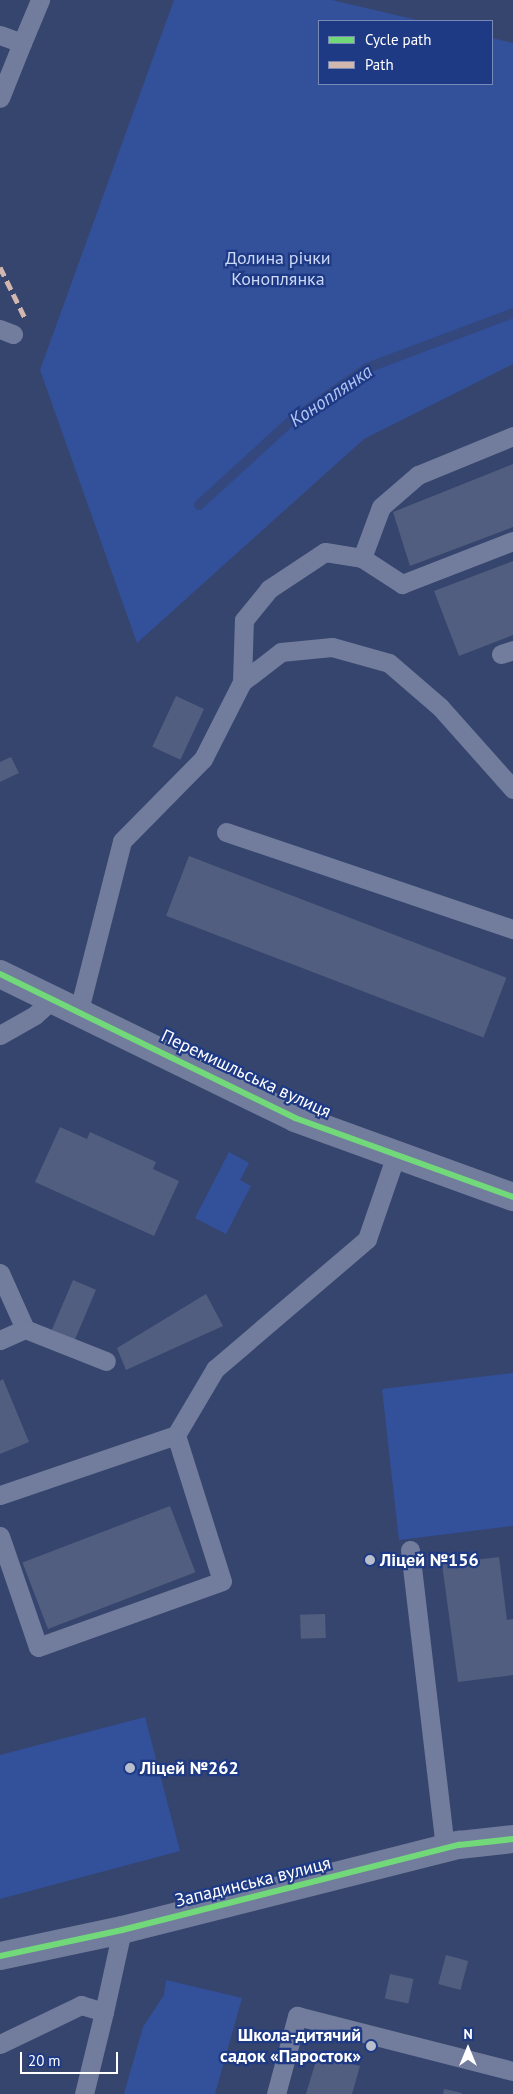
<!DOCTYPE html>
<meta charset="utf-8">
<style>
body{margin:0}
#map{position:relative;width:513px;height:2094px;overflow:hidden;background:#36456e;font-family:"PT Sans",sans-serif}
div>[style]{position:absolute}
.green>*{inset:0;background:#33509b}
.stream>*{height:10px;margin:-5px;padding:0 5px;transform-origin:5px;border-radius:5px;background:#34487e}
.building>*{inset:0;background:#525e7f;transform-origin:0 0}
.service>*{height:19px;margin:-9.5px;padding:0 9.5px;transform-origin:9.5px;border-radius:9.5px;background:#727c9c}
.minor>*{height:28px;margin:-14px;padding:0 14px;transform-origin:14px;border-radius:14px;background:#727c9c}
.quiet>*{height:5px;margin-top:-2.5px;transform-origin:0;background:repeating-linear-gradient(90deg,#d1b7ad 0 10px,transparent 0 15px)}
.cycleway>*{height:6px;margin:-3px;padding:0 3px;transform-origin:3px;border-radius:3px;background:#71d979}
.dots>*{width:14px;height:14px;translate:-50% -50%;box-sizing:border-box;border:2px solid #1f3a85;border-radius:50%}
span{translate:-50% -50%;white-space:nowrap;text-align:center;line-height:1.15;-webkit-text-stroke:4.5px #1f3a85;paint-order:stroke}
.park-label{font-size:18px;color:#cbd8f7}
.street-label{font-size:18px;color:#fff}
.poi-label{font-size:18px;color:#fff;font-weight:700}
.left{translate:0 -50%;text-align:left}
.right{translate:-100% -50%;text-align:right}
.water-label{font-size:19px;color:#b2c4f1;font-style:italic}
.legend{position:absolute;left:318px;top:20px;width:175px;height:65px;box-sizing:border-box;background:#1f3a85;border:1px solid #7989b6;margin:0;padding:6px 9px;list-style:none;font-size:15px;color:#fff}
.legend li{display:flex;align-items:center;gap:10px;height:25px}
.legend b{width:25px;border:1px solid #7989b6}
.north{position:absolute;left:443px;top:2024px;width:50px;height:50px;-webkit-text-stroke:4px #1f3a85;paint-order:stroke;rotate:0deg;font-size:14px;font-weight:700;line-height:20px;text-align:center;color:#fff}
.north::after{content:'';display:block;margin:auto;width:18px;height:22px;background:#fff;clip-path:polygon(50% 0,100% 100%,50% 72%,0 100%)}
.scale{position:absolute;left:20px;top:2052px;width:98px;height:22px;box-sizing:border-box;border:2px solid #fff;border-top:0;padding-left:6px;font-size:15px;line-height:18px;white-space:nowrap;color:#fff;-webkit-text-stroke:4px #1f3a85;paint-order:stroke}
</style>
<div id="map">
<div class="green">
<div style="clip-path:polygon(174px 0,332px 0,421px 21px,319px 21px,319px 84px,492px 84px,492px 38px,513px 43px,513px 364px,364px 439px,137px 643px,40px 370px)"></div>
<div style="clip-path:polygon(229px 1152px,249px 1163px,240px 1180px,251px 1186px,226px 1234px,195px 1218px)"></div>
<div style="clip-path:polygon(513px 1373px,513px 1526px,399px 1540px,382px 1389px)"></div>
<div style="clip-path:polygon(145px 1717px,180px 1851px,0 1899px,0 1755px)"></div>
<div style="clip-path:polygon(166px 1980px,242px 1998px,215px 2094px,124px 2094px,143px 2027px,164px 1995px)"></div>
</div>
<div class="stream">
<div style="left:199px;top:505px;width:125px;rotate:-42.4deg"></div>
<div style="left:291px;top:421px;width:93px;rotate:-34.9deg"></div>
<div style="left:367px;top:368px;width:156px;rotate:-20.6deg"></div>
</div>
<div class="building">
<div style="clip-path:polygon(513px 464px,513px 527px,410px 566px,393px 512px)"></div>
<div style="clip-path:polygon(513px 561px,513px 635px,459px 656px,434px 591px)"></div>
<div style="left:176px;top:696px;width:31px;height:56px;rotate:25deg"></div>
<div style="clip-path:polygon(11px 757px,19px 773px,0 782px,0 762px)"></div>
<div style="left:189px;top:856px;width:340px;height:64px;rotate:21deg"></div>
<div style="clip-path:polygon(60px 1127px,87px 1139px,90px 1132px,156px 1162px,153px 1169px,179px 1181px,154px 1236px,35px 1182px)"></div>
<div style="left:73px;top:1280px;width:25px;height:54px;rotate:23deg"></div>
<div style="clip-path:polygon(206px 1294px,223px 1326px,126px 1370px,117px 1348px)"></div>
<div style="clip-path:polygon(3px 1379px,29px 1442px,0 1454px,0 1381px)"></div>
<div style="left:170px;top:1506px;width:71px;height:158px;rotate:69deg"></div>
<div style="clip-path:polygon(499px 1557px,507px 1620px,513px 1619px,513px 1675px,458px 1682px,442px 1564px)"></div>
<div style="left:325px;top:1614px;width:24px;height:25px;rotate:88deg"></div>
<div style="left:446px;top:1955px;width:23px;height:30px;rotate:15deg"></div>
<div style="left:390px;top:1974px;width:24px;height:25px;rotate:12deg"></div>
<div style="clip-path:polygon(318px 2054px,360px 2066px,352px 2094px,306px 2094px)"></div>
<div style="clip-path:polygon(444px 2089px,462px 2093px,462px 2094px,443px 2094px)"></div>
</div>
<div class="service">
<div style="left:0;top:35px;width:23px;rotate:20deg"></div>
<div style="left:22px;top:43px;width:59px;rotate:111.8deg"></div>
<div style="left:22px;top:43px;width:47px;rotate:-67.3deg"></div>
<div style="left:0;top:329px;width:14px;rotate:21deg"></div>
<div style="left:362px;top:558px;width:54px;rotate:-69.6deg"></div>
<div style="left:381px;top:507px;width:49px;rotate:-40.9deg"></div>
<div style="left:418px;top:475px;width:103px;rotate:-22.3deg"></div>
<div style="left:501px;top:654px;width:13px;rotate:-18deg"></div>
<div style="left:242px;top:682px;width:62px;rotate:-88.2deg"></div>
<div style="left:244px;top:620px;width:40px;rotate:-51deg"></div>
<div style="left:269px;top:589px;width:67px;rotate:-33.5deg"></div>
<div style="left:325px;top:552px;width:37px;rotate:9deg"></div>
<div style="left:362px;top:558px;width:48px;rotate:33deg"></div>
<div style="left:402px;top:584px;width:119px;rotate:-21.2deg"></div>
<div style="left:226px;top:832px;width:303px;rotate:18.7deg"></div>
<div style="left:79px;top:1010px;width:174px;rotate:-75.7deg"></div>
<div style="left:122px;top:841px;width:115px;rotate:-45.4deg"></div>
<div style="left:203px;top:759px;width:86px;rotate:-63.1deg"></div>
<div style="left:242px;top:682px;width:49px;rotate:-37.6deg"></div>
<div style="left:281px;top:652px;width:51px;rotate:-5.6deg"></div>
<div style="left:332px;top:647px;width:59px;rotate:15.7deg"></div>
<div style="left:389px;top:663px;width:67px;rotate:40.8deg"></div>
<div style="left:440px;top:707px;width:110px;rotate:48.3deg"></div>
<div style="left:0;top:1035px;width:40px;rotate:-29.7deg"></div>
<div style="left:35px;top:1015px;width:24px;rotate:-42deg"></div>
<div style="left:0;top:1273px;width:61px;rotate:65.9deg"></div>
<div style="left:25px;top:1329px;width:87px;rotate:21.6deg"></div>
<div style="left:0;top:1340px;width:27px;rotate:-24deg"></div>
<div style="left:0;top:1495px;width:186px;rotate:-18.8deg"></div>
<div style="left:176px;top:1435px;width:77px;rotate:-59.4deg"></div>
<div style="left:215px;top:1369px;width:200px;rotate:-40.5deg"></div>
<div style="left:367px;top:1239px;width:89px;rotate:-71deg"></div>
<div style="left:0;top:1536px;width:117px;rotate:71.1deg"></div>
<div style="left:38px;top:1647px;width:195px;rotate:-19.7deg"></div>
<div style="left:222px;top:1581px;width:153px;rotate:-107.5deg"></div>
<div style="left:410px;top:1550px;width:300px;rotate:83.3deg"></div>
<div style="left:0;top:2044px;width:90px;rotate:-25.7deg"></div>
<div style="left:81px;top:2005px;width:24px;rotate:17deg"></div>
<div style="left:104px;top:2012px;width:84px;rotate:-77.6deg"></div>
<div style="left:84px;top:2094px;width:84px;rotate:-76.3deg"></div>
<div style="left:276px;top:2094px;width:81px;rotate:-74.9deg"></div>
<div style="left:297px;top:2016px;width:223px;rotate:14.3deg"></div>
</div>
<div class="minor">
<div style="left:0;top:974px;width:328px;rotate:26deg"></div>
<div style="left:295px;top:1118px;width:232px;rotate:19.9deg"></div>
<div style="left:0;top:1956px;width:125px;rotate:-12deg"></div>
<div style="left:122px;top:1930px;width:348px;rotate:-14.2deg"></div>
<div style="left:459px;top:1845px;width:54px;rotate:-6.3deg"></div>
</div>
<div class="quiet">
<div style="left:0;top:267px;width:59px;rotate:63.9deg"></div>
</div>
<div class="cycleway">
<div style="left:0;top:974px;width:328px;rotate:26deg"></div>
<div style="left:295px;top:1118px;width:232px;rotate:19.9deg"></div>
<div style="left:0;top:1956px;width:125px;rotate:-12deg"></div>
<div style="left:122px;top:1930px;width:348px;rotate:-14.2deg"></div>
<div style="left:459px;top:1845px;width:54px;rotate:-6.3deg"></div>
</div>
<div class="dots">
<div style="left:370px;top:1560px;background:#b9becc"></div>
<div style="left:130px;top:1768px;background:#b9becc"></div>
<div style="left:371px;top:2046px;background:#b9becc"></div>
</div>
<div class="park-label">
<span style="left:278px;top:269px">Долина річки<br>Коноплянка</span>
</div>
<div class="street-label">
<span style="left:246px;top:1074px;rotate:25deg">Перемишльська вулиця</span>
<span style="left:253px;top:1882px;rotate:-14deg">Западинська вулиця</span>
</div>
<div class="poi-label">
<span class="left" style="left:380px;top:1560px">Ліцей №156</span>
<span class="left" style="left:140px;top:1768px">Ліцей №262</span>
<span class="right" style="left:361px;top:2046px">Школа-дитячий<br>садок «Паросток»</span>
</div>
<div class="water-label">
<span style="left:331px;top:396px;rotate:-34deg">Коноплянка</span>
</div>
<ul class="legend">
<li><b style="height:6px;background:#71d979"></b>Cycle path</li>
<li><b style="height:6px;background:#d1b7ad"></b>Path</li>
</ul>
<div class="north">N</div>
<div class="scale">20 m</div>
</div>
